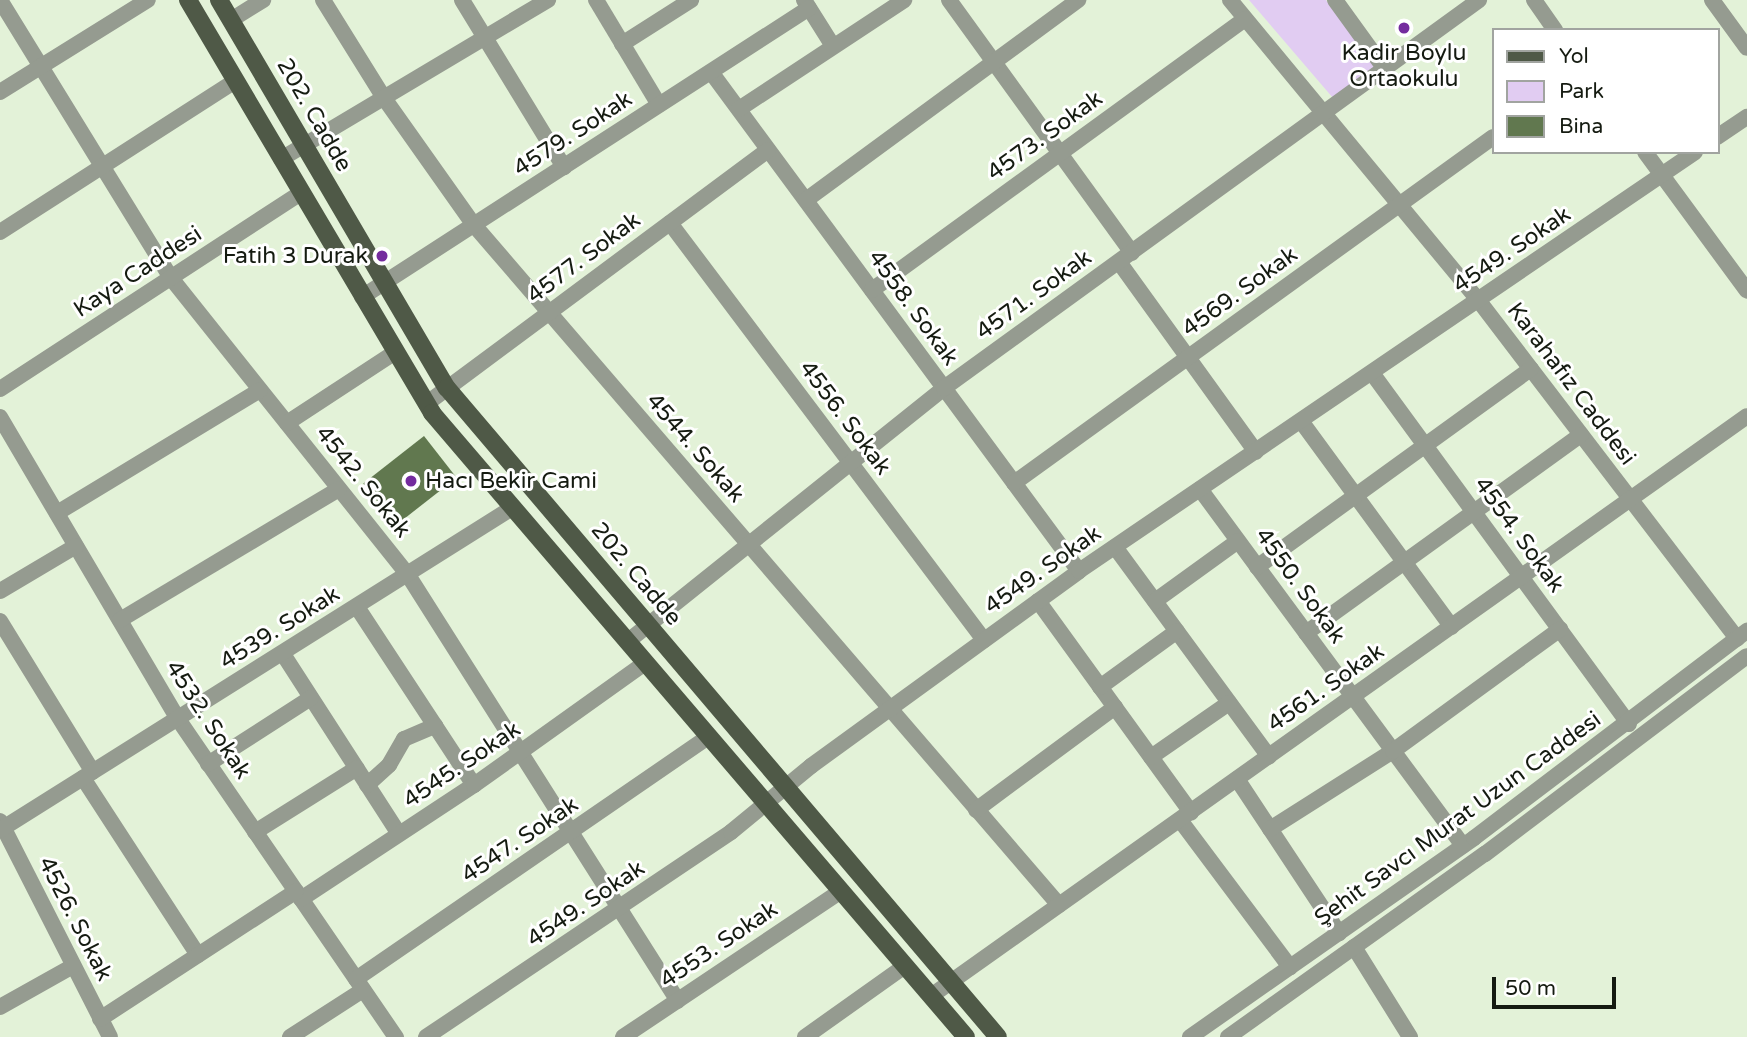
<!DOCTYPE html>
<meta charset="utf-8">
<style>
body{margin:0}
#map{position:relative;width:1747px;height:1037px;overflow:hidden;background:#e3f2d8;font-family:"Varela Round",sans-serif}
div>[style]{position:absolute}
.green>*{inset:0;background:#e1ccf2}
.building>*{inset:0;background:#61784f;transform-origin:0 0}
.minor>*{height:16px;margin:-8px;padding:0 8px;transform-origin:8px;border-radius:8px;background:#959b90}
.major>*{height:18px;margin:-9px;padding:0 9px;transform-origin:9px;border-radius:9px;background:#4f5947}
.dots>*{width:19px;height:19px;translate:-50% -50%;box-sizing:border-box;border:4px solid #fff;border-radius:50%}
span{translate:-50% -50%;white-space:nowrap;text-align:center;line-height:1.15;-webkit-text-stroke:6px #fff;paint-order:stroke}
.poi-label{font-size:23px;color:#151b11}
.right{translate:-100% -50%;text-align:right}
.left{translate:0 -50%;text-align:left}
.street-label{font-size:23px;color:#151b11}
.legend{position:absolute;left:1492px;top:28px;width:228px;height:126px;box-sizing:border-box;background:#fff;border:2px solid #a1a4a0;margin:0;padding:9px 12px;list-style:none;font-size:21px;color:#151b11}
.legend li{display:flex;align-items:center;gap:14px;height:35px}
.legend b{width:35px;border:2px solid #a1a4a0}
.scale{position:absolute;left:1492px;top:977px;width:124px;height:32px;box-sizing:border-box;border:4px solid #151b11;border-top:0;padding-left:9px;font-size:21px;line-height:24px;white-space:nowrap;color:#151b11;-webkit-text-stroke:5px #fff;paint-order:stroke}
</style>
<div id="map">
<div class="green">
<div style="clip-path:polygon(1249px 0,1326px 0,1378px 69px,1339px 105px)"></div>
</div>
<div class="building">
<div style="left:424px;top:436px;width:53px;height:77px;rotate:52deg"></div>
</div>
<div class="minor">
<div style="left:0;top:0;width:326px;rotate:58.4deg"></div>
<div style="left:171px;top:278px;width:380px;rotate:51.4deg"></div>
<div style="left:408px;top:575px;width:504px;rotate:57.63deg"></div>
<div style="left:323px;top:0;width:115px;rotate:58.1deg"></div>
<div style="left:384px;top:98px;width:156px;rotate:54.7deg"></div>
<div style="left:474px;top:225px;width:897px;rotate:49.29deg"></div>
<div style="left:462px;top:0;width:196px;rotate:58.6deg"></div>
<div style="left:596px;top:0;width:122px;rotate:59deg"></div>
<div style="left:804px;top:0;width:54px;rotate:57.8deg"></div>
<div style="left:949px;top:0;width:312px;rotate:54.1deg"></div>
<div style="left:1230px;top:0;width:391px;rotate:50.4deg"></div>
<div style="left:1479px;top:301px;width:425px;rotate:52.6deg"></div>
<div style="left:1335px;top:0;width:85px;rotate:54.1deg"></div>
<div style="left:1534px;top:0;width:37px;rotate:55deg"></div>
<div style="left:1712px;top:0;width:59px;rotate:53.9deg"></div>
<div style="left:231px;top:20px;width:38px;rotate:-32deg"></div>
<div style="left:622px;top:44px;width:82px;rotate:-32.5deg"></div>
<div style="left:711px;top:72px;width:620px;rotate:53.59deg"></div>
<div style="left:0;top:92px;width:174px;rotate:-31.9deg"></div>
<div style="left:739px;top:109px;width:198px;rotate:-33.4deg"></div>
<div style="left:1717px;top:137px;width:36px;rotate:-34deg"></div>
<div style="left:1645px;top:152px;width:172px;rotate:53.7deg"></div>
<div style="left:281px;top:159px;width:311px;rotate:-30.8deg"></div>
<div style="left:806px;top:200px;width:338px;rotate:-36.3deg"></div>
<div style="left:670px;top:223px;width:522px;rotate:53.02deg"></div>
<div style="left:0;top:232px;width:279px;rotate:-32.7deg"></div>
<div style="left:1119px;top:262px;width:234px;rotate:54.2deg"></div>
<div style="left:872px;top:290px;width:461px;rotate:-36deg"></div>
<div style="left:362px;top:297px;width:532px;rotate:-32.88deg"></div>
<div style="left:1372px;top:373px;width:435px;rotate:53.8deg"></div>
<div style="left:0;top:389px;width:359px;rotate:-33.1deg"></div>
<div style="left:426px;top:404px;width:426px;rotate:-36.6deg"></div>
<div style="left:0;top:417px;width:351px;rotate:59.5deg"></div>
<div style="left:178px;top:719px;width:386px;rotate:55.6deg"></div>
<div style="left:1301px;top:421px;width:255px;rotate:53.8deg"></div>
<div style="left:287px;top:423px;width:128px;rotate:-33.2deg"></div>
<div style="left:1014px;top:483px;width:591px;rotate:-35.84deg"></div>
<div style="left:1200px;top:489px;width:443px;rotate:53.6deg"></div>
<div style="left:57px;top:513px;width:237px;rotate:-31.2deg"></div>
<div style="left:1115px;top:547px;width:260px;rotate:53.7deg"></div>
<div style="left:1257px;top:567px;width:338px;rotate:-35.9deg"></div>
<div style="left:0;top:591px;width:88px;rotate:-30.6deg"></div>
<div style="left:1038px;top:601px;width:261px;rotate:54.1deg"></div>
<div style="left:1155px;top:601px;width:102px;rotate:-35.9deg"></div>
<div style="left:357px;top:607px;width:213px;rotate:56.7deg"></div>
<div style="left:120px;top:620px;width:255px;rotate:-30.9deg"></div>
<div style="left:0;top:621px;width:177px;rotate:58.4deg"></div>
<div style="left:1306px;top:633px;width:339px;rotate:-35.8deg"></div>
<div style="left:627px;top:642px;width:406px;rotate:-38.7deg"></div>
<div style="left:944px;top:388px;width:661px;rotate:-35.95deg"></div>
<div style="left:283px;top:654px;width:214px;rotate:57.2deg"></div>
<div style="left:1100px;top:687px;width:95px;rotate:-36deg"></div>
<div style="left:1151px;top:757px;width:95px;rotate:-34.7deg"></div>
<div style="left:208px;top:764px;width:122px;rotate:-32.7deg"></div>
<div style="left:83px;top:778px;width:211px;rotate:57deg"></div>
<div style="left:1237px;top:779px;width:185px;rotate:56.5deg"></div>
<div style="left:367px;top:785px;width:30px;rotate:-42deg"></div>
<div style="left:389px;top:765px;width:30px;rotate:-60deg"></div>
<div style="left:404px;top:739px;width:34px;rotate:-23deg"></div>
<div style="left:976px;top:810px;width:173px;rotate:-36.5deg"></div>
<div style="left:1180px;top:820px;width:184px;rotate:53.2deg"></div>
<div style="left:0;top:821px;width:242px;rotate:63deg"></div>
<div style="left:1270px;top:829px;width:146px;rotate:-32.4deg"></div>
<div style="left:1393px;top:751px;width:207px;rotate:-36.1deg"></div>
<div style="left:0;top:830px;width:605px;rotate:-32.17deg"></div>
<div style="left:255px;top:832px;width:120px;rotate:-32.1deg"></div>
<div style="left:301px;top:899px;width:207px;rotate:-33.4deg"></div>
<div style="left:474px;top:785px;width:210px;rotate:-35.5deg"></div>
<div style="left:1354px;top:947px;width:106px;rotate:58.1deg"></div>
<div style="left:356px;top:979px;width:427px;rotate:-34.5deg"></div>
<div style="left:931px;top:996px;width:1001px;rotate:-35.4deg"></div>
<div style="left:0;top:1007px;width:84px;rotate:-29.3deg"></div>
<div style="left:100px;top:1019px;width:234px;rotate:-33.1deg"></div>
<div style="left:290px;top:1037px;width:87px;rotate:-32.8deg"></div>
<div style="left:426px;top:1037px;width:367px;rotate:-33.9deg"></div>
<div style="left:731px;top:832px;width:104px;rotate:-39.5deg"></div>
<div style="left:811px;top:766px;width:331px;rotate:-36deg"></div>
<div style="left:1079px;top:571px;width:745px;rotate:-34.22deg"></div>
<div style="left:623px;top:1037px;width:262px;rotate:-33.8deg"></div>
<div style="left:805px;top:1037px;width:123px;rotate:-35.4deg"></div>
<div style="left:1190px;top:1037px;width:347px;rotate:-35deg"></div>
<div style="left:1474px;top:838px;width:343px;rotate:-37.2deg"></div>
<div style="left:1228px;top:1037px;width:315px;rotate:-35.5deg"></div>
<div style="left:1485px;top:854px;width:328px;rotate:-37.1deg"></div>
</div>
<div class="major">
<div style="left:188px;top:0;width:480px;rotate:59.4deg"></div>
<div style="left:432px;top:413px;width:821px;rotate:49.44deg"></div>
<div style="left:219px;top:0;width:450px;rotate:59.6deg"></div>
<div style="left:447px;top:388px;width:851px;rotate:49.67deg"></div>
</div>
<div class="dots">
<div style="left:1404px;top:28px;background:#742b9e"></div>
<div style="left:382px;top:256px;background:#742b9e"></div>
<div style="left:411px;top:481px;background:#742b9e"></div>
</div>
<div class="poi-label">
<span style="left:1404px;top:66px">Kadir Boylu<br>Ortaokulu</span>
<span class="right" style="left:368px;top:256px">Fatih 3 Durak</span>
<span class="left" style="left:425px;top:481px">Hacı Bekir Cami</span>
</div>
<div class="street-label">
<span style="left:314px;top:115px;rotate:60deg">202. Cadde</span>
<span style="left:573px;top:134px;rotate:-33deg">4579. Sokak</span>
<span style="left:1045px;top:136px;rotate:-36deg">4573. Sokak</span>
<span style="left:1512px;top:250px;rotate:-34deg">4549. Sokak</span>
<span style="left:584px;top:258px;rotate:-37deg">4577. Sokak</span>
<span style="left:138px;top:272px;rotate:-33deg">Kaya Caddesi</span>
<span style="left:1240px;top:292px;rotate:-36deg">4569. Sokak</span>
<span style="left:1034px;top:295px;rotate:-36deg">4571. Sokak</span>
<span style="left:913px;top:308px;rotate:54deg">4558. Sokak</span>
<span style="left:1571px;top:384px;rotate:53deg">Karahafız Caddesi</span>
<span style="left:845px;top:418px;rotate:53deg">4556. Sokak</span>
<span style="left:695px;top:448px;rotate:49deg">4544. Sokak</span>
<span style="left:363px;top:482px;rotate:51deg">4542. Sokak</span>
<span style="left:1519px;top:535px;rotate:54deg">4554. Sokak</span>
<span style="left:1043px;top:570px;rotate:-35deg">4549. Sokak</span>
<span style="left:636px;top:574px;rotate:50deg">202. Cadde</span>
<span style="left:1300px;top:586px;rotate:54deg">4550. Sokak</span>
<span style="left:280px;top:628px;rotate:-32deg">4539. Sokak</span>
<span style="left:1326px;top:688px;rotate:-35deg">4561. Sokak</span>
<span style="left:208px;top:720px;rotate:57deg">4532. Sokak</span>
<span style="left:462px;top:765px;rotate:-34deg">4545. Sokak</span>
<span style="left:1458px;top:819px;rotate:-36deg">Şehit Savcı Murat Uzun Caddesi</span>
<span style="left:520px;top:840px;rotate:-34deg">4547. Sokak</span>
<span style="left:586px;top:904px;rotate:-34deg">4549. Sokak</span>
<span style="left:75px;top:919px;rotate:63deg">4526. Sokak</span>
<span style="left:719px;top:945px;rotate:-34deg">4553. Sokak</span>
</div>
<ul class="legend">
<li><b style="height:9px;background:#4f5947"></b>Yol</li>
<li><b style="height:19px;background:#e1ccf2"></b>Park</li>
<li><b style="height:19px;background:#61784f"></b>Bina</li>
</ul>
<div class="scale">50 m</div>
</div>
